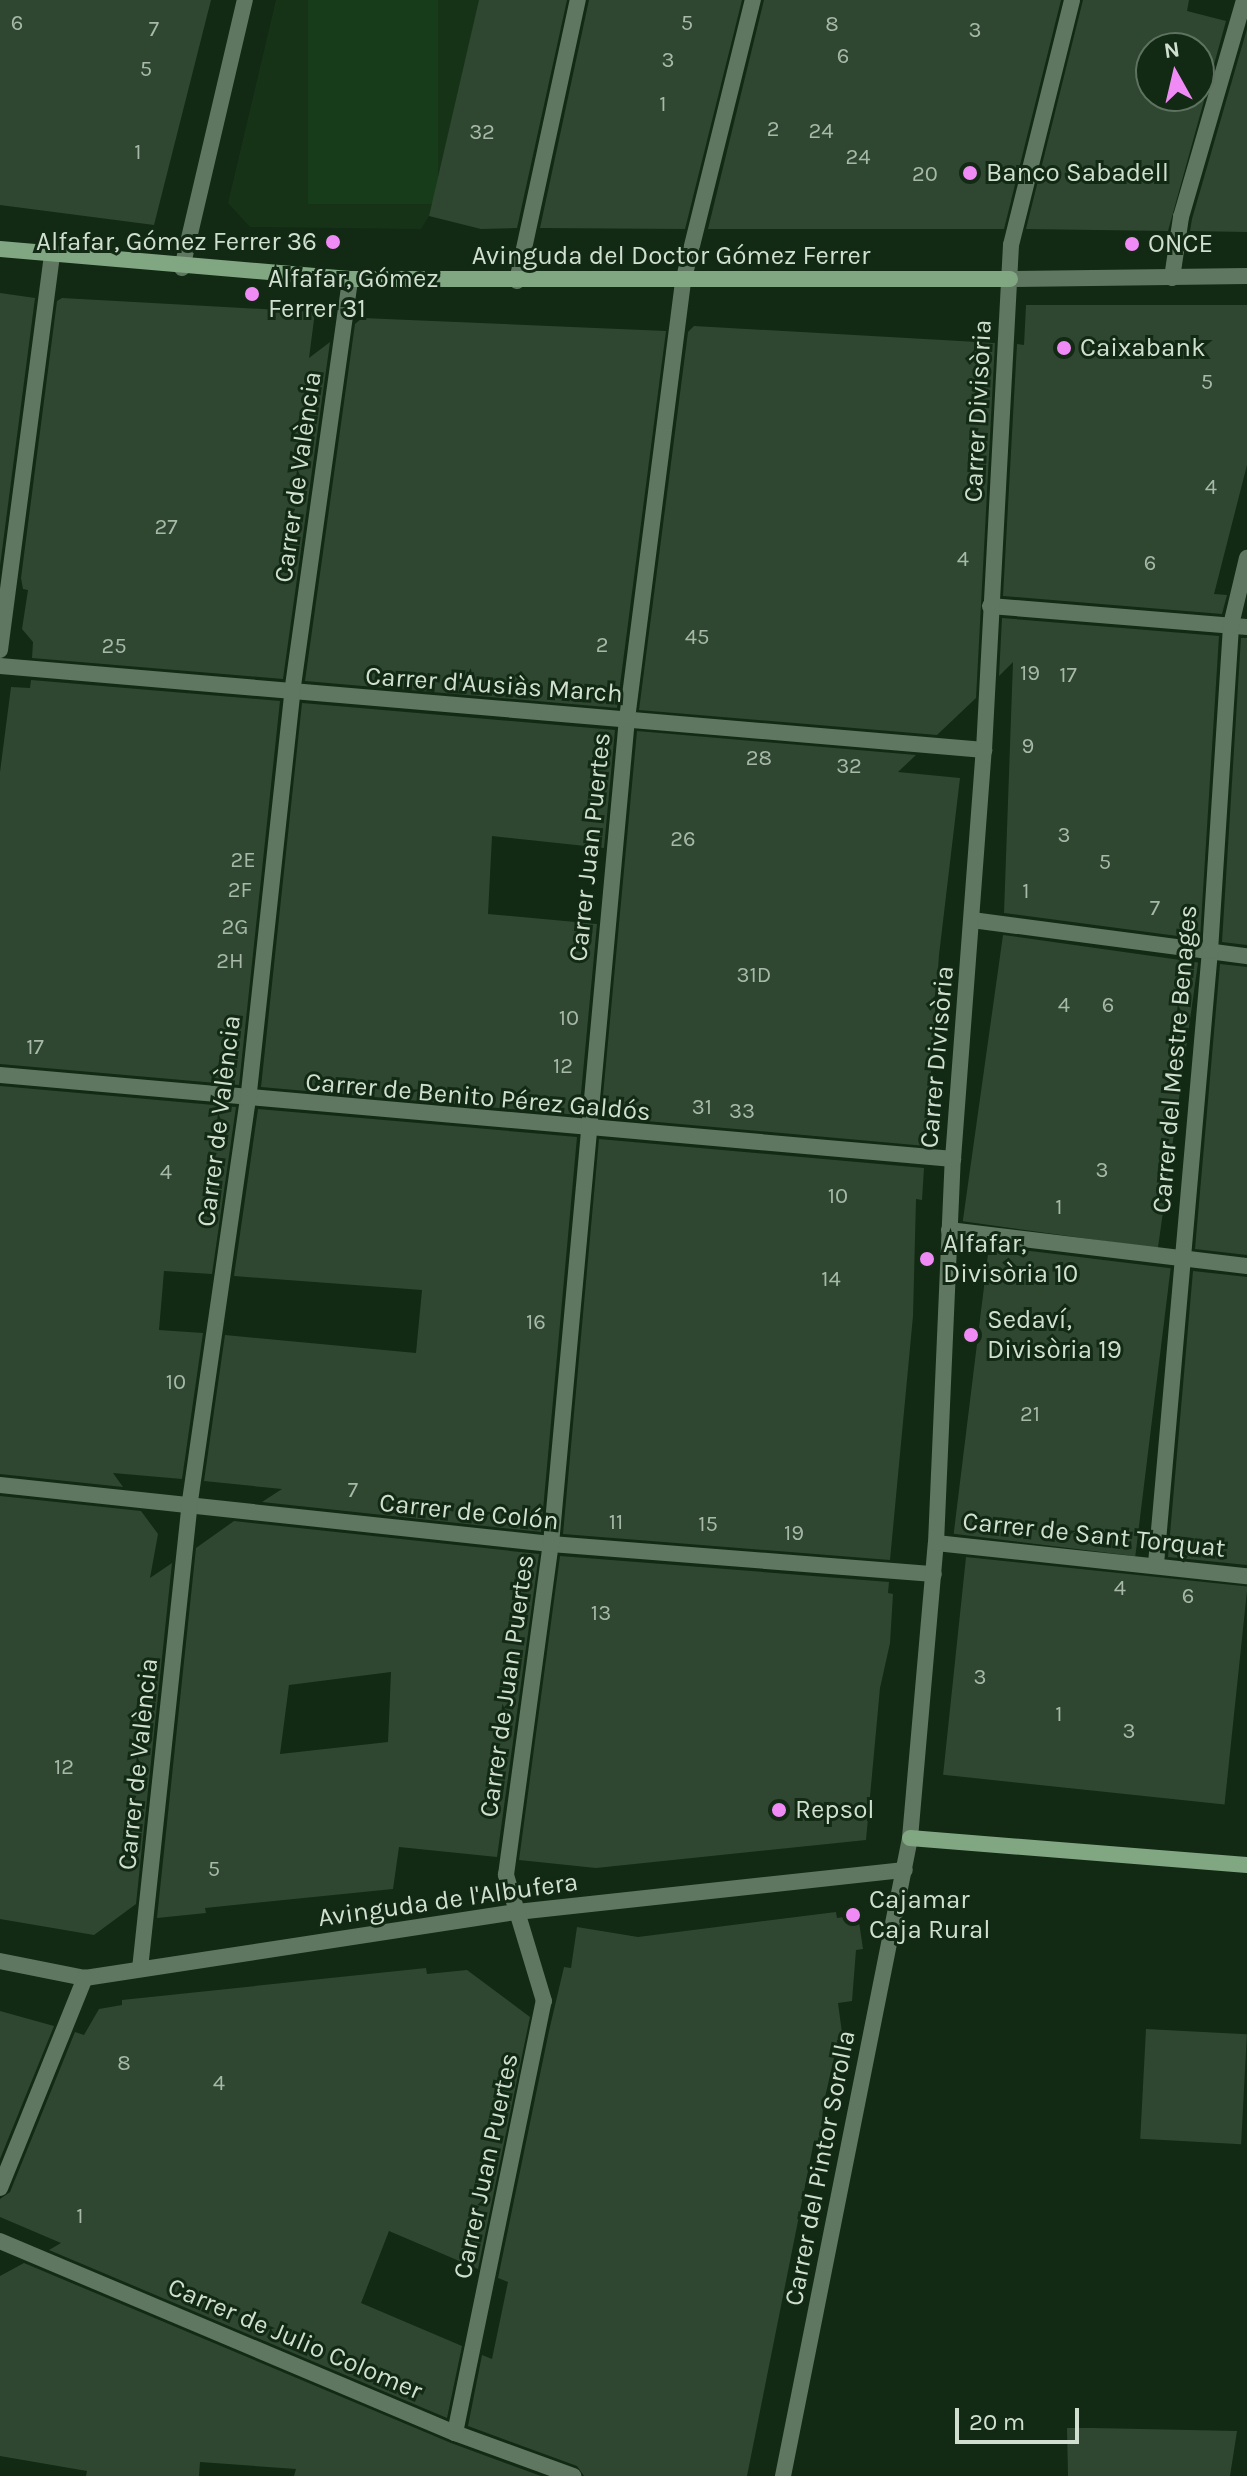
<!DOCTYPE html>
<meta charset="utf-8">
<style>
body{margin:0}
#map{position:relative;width:1247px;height:2476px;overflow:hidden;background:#122914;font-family:Karla,sans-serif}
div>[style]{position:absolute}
.built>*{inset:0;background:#163318}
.green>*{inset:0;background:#163c1a;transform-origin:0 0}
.building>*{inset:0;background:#2f4730;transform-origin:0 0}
.street>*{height:16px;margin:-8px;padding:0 8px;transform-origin:8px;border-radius:8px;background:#5f7660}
.secondary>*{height:16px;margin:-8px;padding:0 8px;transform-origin:8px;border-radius:8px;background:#81a682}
.dots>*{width:22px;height:22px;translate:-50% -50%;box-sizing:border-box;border:4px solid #122914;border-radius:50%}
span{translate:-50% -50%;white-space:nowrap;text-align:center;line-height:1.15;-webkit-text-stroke:6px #122914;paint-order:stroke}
.number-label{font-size:22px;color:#a8b9a9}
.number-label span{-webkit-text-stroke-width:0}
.poi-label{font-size:26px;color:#d1dfd1}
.left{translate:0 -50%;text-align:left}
.right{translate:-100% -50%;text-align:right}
.street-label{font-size:26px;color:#d1dfd1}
.north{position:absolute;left:1135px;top:32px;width:80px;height:80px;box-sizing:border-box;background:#122914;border:2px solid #5e7260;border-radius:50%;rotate:352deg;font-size:22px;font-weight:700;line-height:32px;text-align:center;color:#d1dfd1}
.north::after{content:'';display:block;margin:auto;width:28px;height:36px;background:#f08bf5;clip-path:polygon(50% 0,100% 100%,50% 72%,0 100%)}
.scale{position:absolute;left:955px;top:2408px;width:124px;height:36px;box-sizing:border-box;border:4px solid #d1dfd1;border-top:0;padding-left:10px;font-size:24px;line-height:28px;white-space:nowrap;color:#d1dfd1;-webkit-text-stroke:6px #122914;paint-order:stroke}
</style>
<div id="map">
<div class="built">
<div style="clip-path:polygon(276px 0,546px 0,471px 36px,429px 216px,421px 229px,250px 227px,228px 203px)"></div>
</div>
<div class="green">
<div style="left:308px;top:0;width:130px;height:204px"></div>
</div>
<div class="building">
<div style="clip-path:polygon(0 0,211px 0,154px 225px,0 205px)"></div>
<div style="clip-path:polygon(479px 0,567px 0,517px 228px,481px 229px,429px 216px)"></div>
<div style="clip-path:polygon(589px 0,742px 0,685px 229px,540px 228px)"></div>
<div style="clip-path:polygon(764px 0,1061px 0,1004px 229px,708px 229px)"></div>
<div style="clip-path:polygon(evenodd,1083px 0,1189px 0,1187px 11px,1226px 21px,1168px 231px,1026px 229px,1083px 0,1151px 48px,1199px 48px,1199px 96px,1151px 96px,1151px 48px)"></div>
<div style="clip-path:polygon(1247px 29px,1247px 232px,1190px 231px,1192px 219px)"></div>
<div style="clip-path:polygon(0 293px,35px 298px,0 566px)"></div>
<div style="clip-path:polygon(62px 298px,315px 312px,309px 358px,330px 342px,283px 679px,32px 658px,33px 642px,22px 629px,28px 590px,23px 589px,21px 578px,57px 301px)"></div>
<div style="clip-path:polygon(1026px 305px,1247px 305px,1247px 465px,1214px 594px,1227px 595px,1222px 614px,1003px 596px,1017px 344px,1024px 345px)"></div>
<div style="clip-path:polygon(362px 318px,666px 331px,617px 708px,305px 681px,355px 324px)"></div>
<div style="clip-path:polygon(694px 326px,995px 343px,976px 698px,937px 735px,639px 710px,688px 332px)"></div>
<div style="clip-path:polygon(1002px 618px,1219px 636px,1200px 939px,1004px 913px,1013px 662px,999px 676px)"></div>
<div style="clip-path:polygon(1241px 638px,1247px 638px,1247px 945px,1222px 942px)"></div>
<div style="clip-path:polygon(31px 680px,280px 701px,239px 1085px,0 1064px,0 772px,11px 687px,30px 688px)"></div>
<div style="clip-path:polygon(302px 703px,615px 730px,604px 848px,492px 836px,488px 914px,597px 924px,579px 1115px,261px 1087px)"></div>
<div style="clip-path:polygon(637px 731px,916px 755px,898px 772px,960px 778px,939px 955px,926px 1146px,601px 1117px)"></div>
<div style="left:1003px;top:935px;width:197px;height:289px;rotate:8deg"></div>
<div style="clip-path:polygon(1220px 964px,1247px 967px,1247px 1255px,1195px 1249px)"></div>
<div style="clip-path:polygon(0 1086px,236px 1107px,212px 1274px,164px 1271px,159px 1330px,203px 1333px,182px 1479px,113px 1473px,123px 1487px,0 1474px)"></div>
<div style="clip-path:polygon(258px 1109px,577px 1137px,541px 1532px,262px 1502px,282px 1489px,204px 1481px,225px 1335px,416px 1353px,422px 1290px,234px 1276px)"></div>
<div style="clip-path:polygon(599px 1139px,924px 1168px,922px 1200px,916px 1199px,913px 1316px,890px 1560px,563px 1534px)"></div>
<div style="left:989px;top:1246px;width:183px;height:290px;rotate:7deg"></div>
<div style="clip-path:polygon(1193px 1271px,1247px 1277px,1247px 1565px,1168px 1557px)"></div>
<div style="clip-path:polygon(0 1496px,141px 1511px,158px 1534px,150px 1578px,172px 1563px,136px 1904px,94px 1935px,0 1919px)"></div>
<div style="clip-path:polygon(evenodd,234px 1521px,539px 1554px,497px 1857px,399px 1847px,393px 1889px,205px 1908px,206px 1913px,157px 1918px,196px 1548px,234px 1521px,391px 1672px,388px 1742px,280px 1754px,289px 1685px,391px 1672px)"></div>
<div style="clip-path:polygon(560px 1556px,889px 1582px,888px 1593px,893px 1594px,890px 1643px,880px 1688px,866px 1840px,596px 1868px,519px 1860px)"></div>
<div style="left:966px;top:1557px;width:283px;height:219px;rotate:6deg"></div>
<div style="clip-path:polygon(836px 1912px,837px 1918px,858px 1915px,863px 1949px,856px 1950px,852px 2001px,838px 2003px,843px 2040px,837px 2040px,839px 2058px,834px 2058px,823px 2106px,821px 2140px,814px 2141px,747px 2476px,584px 2476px,577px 2466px,468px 2426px,482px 2355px,492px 2359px,508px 2282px,498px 2278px,549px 2031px,564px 1967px,571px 1968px,577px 1927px,638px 1937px)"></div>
<div style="clip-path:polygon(426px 1968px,427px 1974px,467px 1970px,530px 2017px,478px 2269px,389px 2231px,361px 2303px,462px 2346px,447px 2418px,49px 2250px,61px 2243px,0 2217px,0 2199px,10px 2192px,75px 2032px,84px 2035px,99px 2009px,122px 2005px,122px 2000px)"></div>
<div style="clip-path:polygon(0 2011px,54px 2026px,0 2159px)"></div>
<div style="left:1146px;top:2029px;width:101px;height:110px;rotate:3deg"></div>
<div style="clip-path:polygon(24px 2263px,451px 2443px,541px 2476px,294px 2476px,296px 2469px,200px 2462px,199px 2476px,86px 2476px,87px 2471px,0 2456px,0 2276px)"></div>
<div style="clip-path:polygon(1067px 2428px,1093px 2428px,1237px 2431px,1230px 2476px,1068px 2476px)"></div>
</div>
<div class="street">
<div style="left:182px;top:268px;width:275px;rotate:-76.8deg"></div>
<div style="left:1172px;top:278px;width:62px;rotate:-81.6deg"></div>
<div style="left:1181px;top:217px;width:226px;rotate:-73.8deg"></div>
<div style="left:1010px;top:279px;width:237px;rotate:-0.7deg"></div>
<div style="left:517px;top:281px;width:288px;rotate:-77.8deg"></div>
<div style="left:990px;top:606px;width:258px;rotate:4.7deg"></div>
<div style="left:0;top:650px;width:397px;rotate:-82.5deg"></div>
<div style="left:0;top:666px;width:988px;rotate:4.88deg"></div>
<div style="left:972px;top:920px;width:277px;rotate:7.5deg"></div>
<div style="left:0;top:1075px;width:957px;rotate:5.04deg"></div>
<div style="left:949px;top:1230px;width:300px;rotate:6.9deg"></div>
<div style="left:0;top:1485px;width:554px;rotate:6.11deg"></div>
<div style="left:551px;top:1544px;width:384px;rotate:4.5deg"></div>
<div style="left:936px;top:1543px;width:313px;rotate:6.1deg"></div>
<div style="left:1156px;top:1564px;width:615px;rotate:-84.97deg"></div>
<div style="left:1210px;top:951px;width:327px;rotate:-86.3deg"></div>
<div style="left:1231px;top:625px;width:69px;rotate:-76.6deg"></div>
<div style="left:0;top:1961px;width:87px;rotate:11.3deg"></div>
<div style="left:85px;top:1978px;width:437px;rotate:-8.7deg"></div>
<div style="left:517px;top:1912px;width:390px;rotate:-6.2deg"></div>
<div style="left:140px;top:1969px;width:464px;rotate:-83.9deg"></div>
<div style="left:189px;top:1508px;width:411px;rotate:-81.8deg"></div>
<div style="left:248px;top:1101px;width:410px;rotate:-83.8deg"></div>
<div style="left:292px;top:693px;width:418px;rotate:-82deg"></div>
<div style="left:0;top:2188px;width:227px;rotate:-68deg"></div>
<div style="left:0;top:2241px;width:494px;rotate:22.9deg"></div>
<div style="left:455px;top:2433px;width:126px;rotate:20deg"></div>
<div style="left:455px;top:2433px;width:441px;rotate:-78.4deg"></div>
<div style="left:544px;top:2001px;width:132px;rotate:-106.8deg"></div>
<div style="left:506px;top:1875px;width:334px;rotate:-82.3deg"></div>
<div style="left:551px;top:1544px;width:828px;rotate:-84.74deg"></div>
<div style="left:627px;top:719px;width:441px;rotate:-82.7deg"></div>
<div style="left:683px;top:282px;width:291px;rotate:-76.1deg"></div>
<div style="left:783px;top:2476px;width:651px;rotate:-78.74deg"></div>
<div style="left:910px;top:1838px;width:296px;rotate:-85deg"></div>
<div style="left:936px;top:1543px;width:384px;rotate:-87.5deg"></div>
<div style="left:953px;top:1159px;width:410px;rotate:-85.7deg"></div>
<div style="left:984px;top:750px;width:506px;rotate:-86.94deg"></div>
<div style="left:1011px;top:245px;width:252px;rotate:-76deg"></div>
</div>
<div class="secondary">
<div style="left:0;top:249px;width:351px;rotate:4.9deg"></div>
<div style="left:350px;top:279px;width:660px"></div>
<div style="left:910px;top:1838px;width:338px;rotate:4.6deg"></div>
</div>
<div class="dots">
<div style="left:970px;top:173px;background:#f08bf5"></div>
<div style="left:333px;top:242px;background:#f08bf5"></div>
<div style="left:1132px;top:244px;background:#f08bf5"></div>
<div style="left:252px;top:294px;background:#f08bf5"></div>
<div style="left:1064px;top:348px;background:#f08bf5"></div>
<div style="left:927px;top:1259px;background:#f08bf5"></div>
<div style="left:971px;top:1335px;background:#f08bf5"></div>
<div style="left:779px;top:1810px;background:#f08bf5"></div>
<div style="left:853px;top:1915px;background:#f08bf5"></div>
</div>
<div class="number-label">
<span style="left:17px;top:24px">6</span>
<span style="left:687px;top:24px">5</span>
<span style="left:832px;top:25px">8</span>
<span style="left:154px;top:30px">7</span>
<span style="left:975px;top:31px">3</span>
<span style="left:843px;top:57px">6</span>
<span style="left:668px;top:61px">3</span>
<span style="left:146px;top:70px">5</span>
<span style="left:663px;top:105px">1</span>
<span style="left:773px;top:130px">2</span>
<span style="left:821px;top:132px">24</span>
<span style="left:482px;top:133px">32</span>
<span style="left:138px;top:153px">1</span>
<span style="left:858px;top:158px">24</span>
<span style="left:925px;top:175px">20</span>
<span style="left:1207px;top:383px">5</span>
<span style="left:1211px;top:488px">4</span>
<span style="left:166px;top:528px">27</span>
<span style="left:963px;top:560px">4</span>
<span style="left:1150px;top:564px">6</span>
<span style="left:697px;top:638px">45</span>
<span style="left:602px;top:646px">2</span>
<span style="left:114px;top:647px">25</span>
<span style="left:1030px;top:674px">19</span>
<span style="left:1068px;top:676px">17</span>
<span style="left:1028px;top:747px">9</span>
<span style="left:759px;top:759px">28</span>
<span style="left:849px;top:767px">32</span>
<span style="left:1064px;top:836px">3</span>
<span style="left:683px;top:840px">26</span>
<span style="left:243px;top:861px">2E</span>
<span style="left:1105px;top:863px">5</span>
<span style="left:240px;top:891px">2F</span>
<span style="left:1026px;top:892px">1</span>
<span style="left:1155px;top:909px">7</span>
<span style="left:235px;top:928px">2G</span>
<span style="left:230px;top:962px">2H</span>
<span style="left:754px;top:976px">31D</span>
<span style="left:1064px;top:1006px">4</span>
<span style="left:1108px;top:1006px">6</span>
<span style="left:569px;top:1019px">10</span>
<span style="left:35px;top:1048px">17</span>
<span style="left:563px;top:1067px">12</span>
<span style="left:702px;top:1108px">31</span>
<span style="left:742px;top:1112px">33</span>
<span style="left:1102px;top:1171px">3</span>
<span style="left:166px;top:1173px">4</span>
<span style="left:838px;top:1197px">10</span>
<span style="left:1059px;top:1208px">1</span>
<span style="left:831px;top:1280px">14</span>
<span style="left:536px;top:1323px">16</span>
<span style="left:176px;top:1383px">10</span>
<span style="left:1030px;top:1415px">21</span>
<span style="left:353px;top:1491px">7</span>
<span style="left:616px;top:1523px">11</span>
<span style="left:708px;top:1525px">15</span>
<span style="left:794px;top:1534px">19</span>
<span style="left:1120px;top:1589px">4</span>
<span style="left:1188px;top:1597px">6</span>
<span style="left:601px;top:1614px">13</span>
<span style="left:980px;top:1678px">3</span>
<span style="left:1059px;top:1715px">1</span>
<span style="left:1129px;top:1732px">3</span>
<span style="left:64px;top:1768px">12</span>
<span style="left:214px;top:1870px">5</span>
<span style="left:124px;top:2064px">8</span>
<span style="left:219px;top:2084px">4</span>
<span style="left:80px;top:2217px">1</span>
</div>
<div class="poi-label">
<span class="left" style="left:986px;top:173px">Banco Sabadell</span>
<span class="right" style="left:317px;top:242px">Alfafar, Gómez Ferrer 36</span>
<span class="left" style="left:1148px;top:244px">ONCE</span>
<span class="left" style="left:268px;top:294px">Alfafar, Gómez<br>Ferrer 31</span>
<span class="left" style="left:1080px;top:348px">Caixabank</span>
<span class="left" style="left:943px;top:1259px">Alfafar,<br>Divisòria 10</span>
<span class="left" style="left:987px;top:1335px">Sedaví,<br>Divisòria 19</span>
<span class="left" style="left:795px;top:1810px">Repsol</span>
<span class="left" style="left:869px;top:1915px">Cajamar<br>Caja Rural</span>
</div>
<div class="street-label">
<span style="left:671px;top:256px">Avinguda del Doctor Gómez Ferrer</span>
<span style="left:978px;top:411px;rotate:-87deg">Carrer Divisòria</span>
<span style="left:298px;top:477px;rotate:-82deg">Carrer de València</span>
<span style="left:494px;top:685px;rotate:4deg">Carrer d'Ausiàs March</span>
<span style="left:590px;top:847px;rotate:-84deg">Carrer Juan Puertes</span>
<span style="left:937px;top:1057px;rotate:-85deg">Carrer Divisòria</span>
<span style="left:1175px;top:1059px;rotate:-85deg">Carrer del Mestre Benages</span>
<span style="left:478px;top:1097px;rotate:5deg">Carrer de Benito Pérez Galdós</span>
<span style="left:219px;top:1121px;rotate:-83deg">Carrer de València</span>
<span style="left:469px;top:1512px;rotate:6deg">Carrer de Colón</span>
<span style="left:1094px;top:1535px;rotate:6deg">Carrer de Sant Torquat</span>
<span style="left:507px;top:1686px;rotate:-82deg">Carrer de Juan Puertes</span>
<span style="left:138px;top:1764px;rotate:-84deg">Carrer de València</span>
<span style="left:448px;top:1900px;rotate:-8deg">Avinguda de l'Albufera</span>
<span style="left:486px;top:2166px;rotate:-78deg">Carrer Juan Puertes</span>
<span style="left:820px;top:2168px;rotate:-79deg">Carrer del Pintor Sorolla</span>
<span style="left:295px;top:2339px;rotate:23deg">Carrer de Julio Colomer</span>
</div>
<div class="north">N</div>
<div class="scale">20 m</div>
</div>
